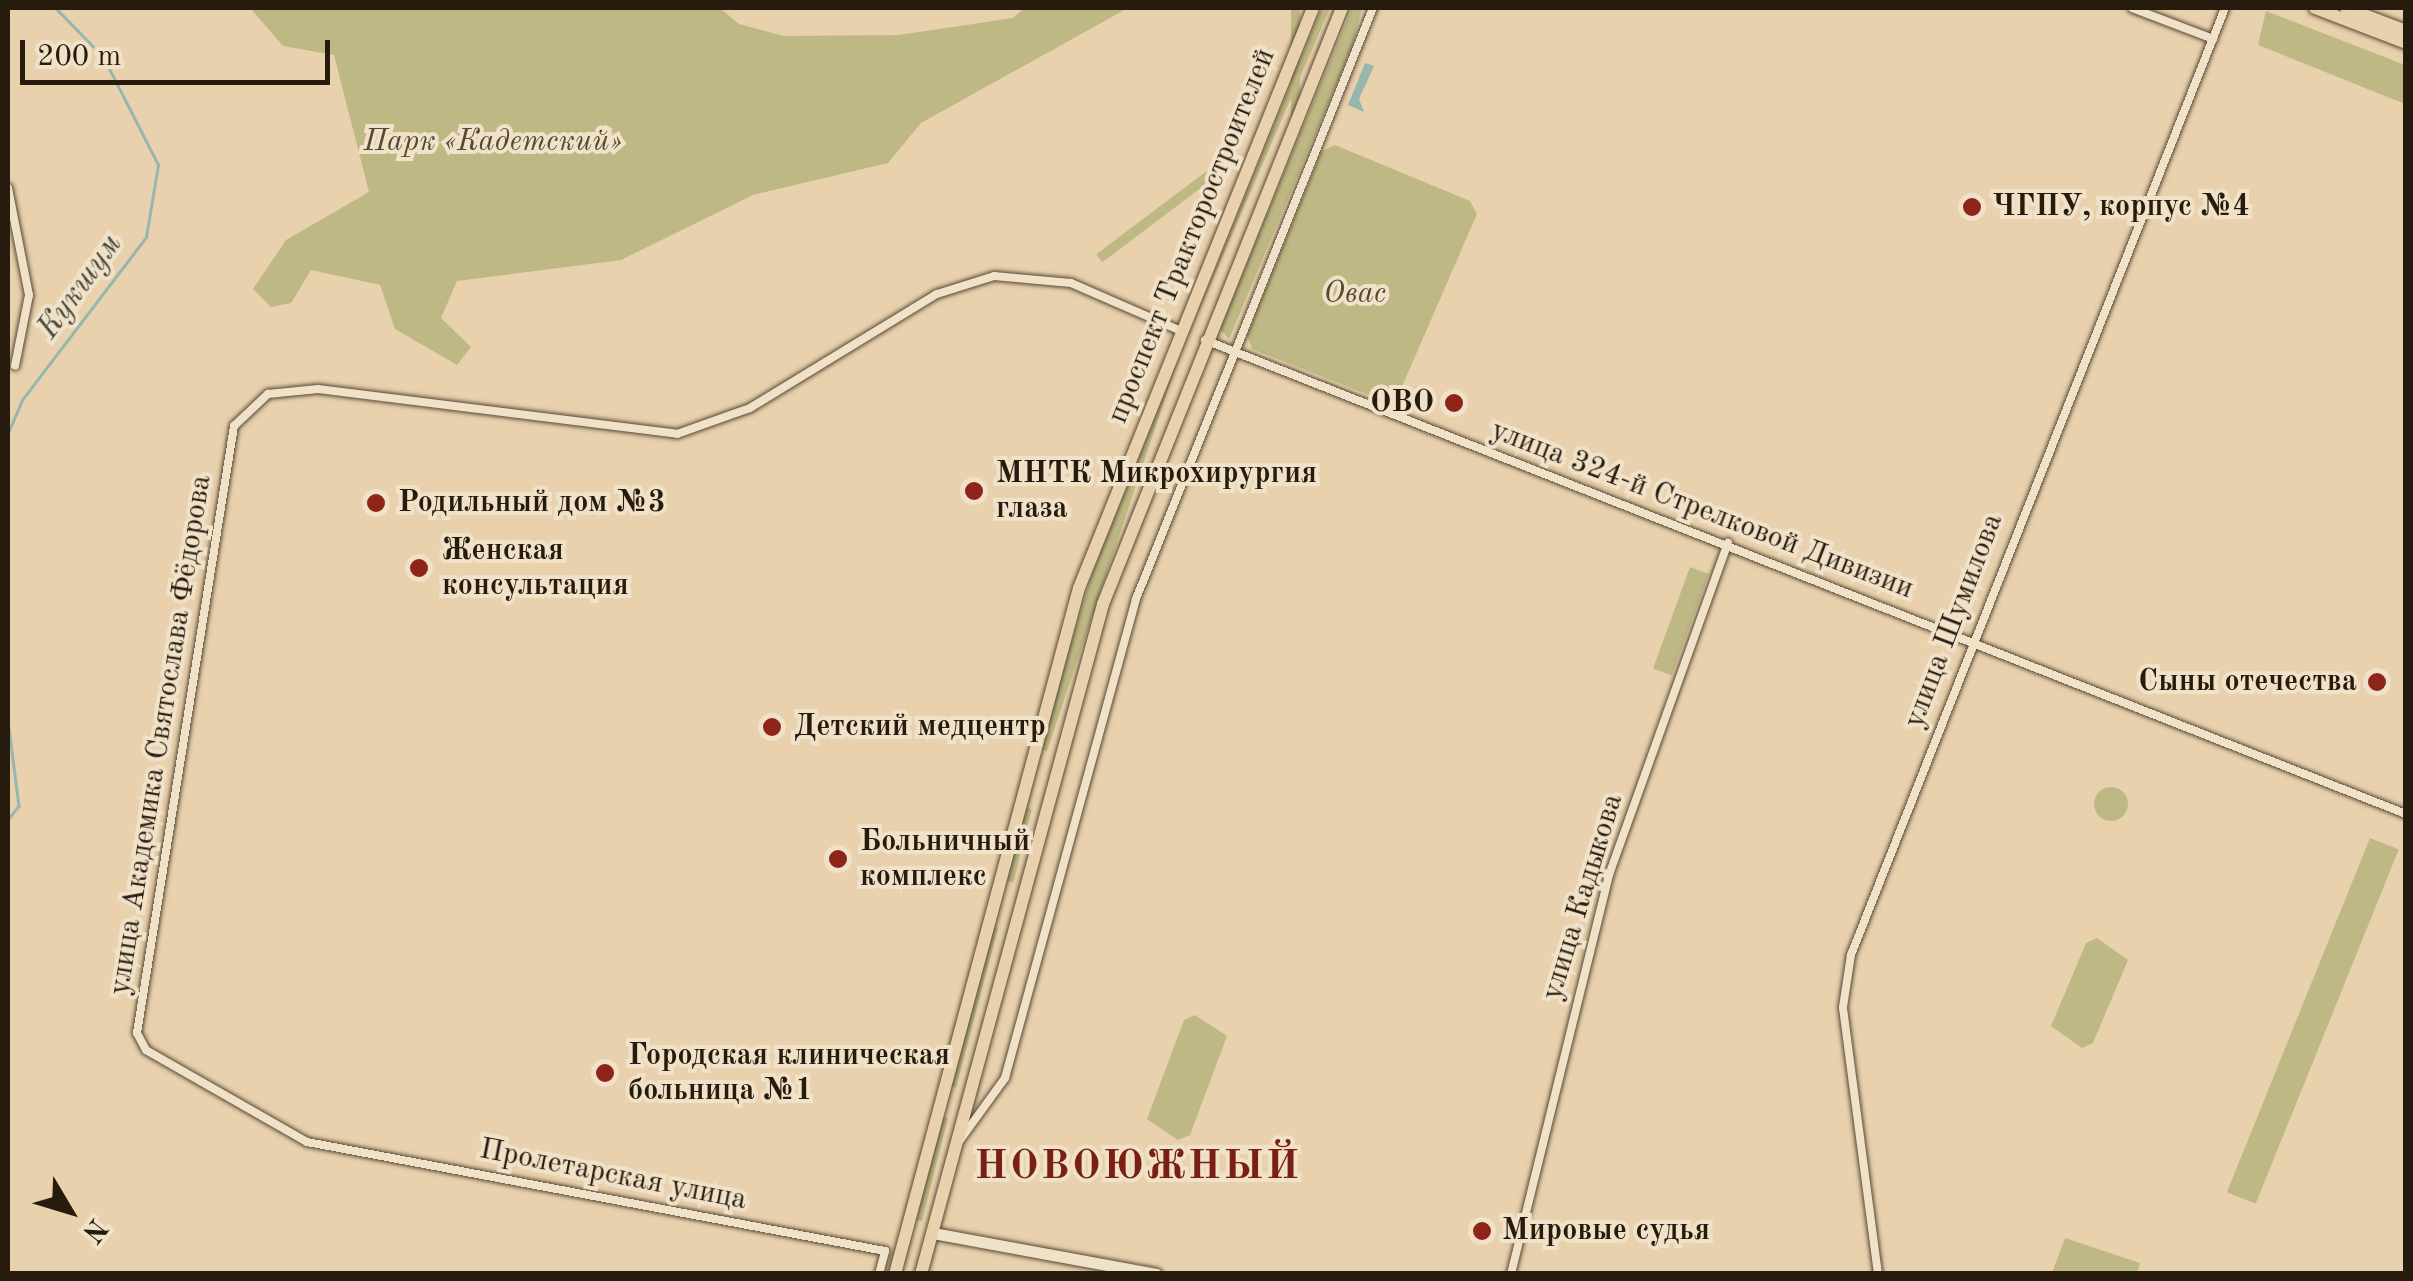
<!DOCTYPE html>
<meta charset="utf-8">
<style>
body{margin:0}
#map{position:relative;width:2413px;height:1281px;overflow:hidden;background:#e8d1ac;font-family:"Old Standard TT",serif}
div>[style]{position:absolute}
.green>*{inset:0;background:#beb984;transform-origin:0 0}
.round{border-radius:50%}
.water>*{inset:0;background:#97b7ae}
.stream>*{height:2.5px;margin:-1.25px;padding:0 1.25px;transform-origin:1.25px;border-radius:1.25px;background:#97b7ae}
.roads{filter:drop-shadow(0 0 2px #574835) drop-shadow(0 0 2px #574835)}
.street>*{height:8px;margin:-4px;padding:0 4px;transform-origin:4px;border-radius:4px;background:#f0e1c9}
.secondary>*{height:11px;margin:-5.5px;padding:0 5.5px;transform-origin:5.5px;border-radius:5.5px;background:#f0e1c9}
.primary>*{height:12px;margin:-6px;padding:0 6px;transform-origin:6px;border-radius:6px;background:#e8d1ac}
.dots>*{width:28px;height:28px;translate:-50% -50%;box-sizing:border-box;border:5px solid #f0e1c9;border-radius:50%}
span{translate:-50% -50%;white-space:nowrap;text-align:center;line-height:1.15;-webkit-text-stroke:8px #f0e1c9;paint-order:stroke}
.park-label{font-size:30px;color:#544a31;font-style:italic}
.poi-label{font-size:30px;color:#271b0d;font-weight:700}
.left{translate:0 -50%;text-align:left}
.right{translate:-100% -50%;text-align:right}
.street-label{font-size:30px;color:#271b0d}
.water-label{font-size:32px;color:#494a3d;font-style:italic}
.district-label{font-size:40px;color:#7a1f14;font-weight:700;letter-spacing:2.5px}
.frame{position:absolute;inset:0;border:10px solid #271b0d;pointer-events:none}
.north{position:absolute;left:20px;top:1161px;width:100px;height:100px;-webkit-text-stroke:8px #f0e1c9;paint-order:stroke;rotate:128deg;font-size:28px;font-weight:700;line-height:40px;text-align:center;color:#271b0d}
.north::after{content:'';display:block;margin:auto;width:35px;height:45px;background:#271b0d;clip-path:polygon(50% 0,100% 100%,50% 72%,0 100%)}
.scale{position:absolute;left:20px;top:40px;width:310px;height:45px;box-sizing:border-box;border:5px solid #271b0d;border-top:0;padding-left:12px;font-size:30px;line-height:35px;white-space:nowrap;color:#271b0d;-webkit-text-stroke:8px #f0e1c9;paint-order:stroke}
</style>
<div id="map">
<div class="green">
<div style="clip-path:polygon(250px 8px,720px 8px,739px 24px,784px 36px,899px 35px,1013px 18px,1024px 8px,1128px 8px,921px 123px,888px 163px,753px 195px,621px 260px,457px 281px,441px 318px,471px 347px,457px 365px,395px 329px,380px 285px,311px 270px,291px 303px,271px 307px,253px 289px,286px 240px,369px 192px,334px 55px,283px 46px)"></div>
<div style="left:1291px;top:8px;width:9px;height:122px"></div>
<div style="clip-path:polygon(1322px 8px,1330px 8px,1196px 318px,1196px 317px)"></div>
<div style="clip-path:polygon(1352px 8px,1362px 8px,1353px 44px,1229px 339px,1220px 329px)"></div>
<div style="clip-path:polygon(2266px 11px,2405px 65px,2405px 104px,2258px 45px)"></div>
<div style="clip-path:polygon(1335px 145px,1470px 201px,1477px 214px,1394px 405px,1252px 349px,1247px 335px,1322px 151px)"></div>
<div style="left:1232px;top:152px;width:10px;height:170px;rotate:53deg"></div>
<div style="clip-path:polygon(1178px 360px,1047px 751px,1040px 749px,1091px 577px)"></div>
<div style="left:1690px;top:567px;width:20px;height:108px;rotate:20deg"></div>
<div class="round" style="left:2094px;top:787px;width:34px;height:34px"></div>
<div style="left:1024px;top:807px;width:8px;height:76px;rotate:14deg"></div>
<div style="left:2370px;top:838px;width:31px;height:382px;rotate:22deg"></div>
<div style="clip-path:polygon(992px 926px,998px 928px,956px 1088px,951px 1086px)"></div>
<div style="clip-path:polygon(2097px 938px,2128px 960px,2093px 1043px,2082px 1048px,2051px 1026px,2086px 943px)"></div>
<div style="clip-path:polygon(1195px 1015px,1227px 1036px,1190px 1135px,1178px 1140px,1147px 1119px,1184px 1020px)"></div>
<div style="clip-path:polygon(942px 1117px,948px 1118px,922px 1221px,915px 1220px)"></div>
<div style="clip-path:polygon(2065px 1238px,2140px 1263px,2137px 1273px,2052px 1273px)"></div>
</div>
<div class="water">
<div style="clip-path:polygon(1365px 63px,1374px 66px,1359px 99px,1364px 112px,1348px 105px)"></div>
</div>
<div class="stream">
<div style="left:8px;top:433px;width:36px;rotate:-67deg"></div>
<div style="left:22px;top:400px;width:205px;rotate:-52.7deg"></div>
<div style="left:146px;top:237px;width:73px;rotate:-80.5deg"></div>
<div style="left:158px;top:165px;width:121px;rotate:-117deg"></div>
<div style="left:103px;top:57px;width:69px;rotate:-134.4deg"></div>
<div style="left:8px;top:720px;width:87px;rotate:82.7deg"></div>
<div style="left:19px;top:806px;width:18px;rotate:128deg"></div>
</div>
<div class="roads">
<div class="street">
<div style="left:2132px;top:8px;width:87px;rotate:20.9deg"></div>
<div style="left:8px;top:188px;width:109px;rotate:78.9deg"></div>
<div style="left:29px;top:295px;width:72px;rotate:101.2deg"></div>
<div style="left:1205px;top:340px;width:1291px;rotate:21.54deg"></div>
<div style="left:958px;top:1143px;width:80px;rotate:-54.1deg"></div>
<div style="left:1005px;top:1078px;width:497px;rotate:-74.7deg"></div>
<div style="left:1136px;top:599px;width:637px;rotate:-68.15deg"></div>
<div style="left:885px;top:1251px;width:588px;rotate:-169.32deg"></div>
<div style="left:307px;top:1142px;width:185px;rotate:-150.3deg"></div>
<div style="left:146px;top:1050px;width:19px;rotate:-118deg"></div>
<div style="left:137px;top:1033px;width:615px;rotate:-80.92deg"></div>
<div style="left:234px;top:426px;width:47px;rotate:-43.3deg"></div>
<div style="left:268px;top:394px;width:50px;rotate:-5.7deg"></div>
<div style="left:318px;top:389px;width:362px;rotate:7.1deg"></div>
<div style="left:677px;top:434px;width:77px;rotate:-19.6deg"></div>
<div style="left:750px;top:408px;width:219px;rotate:-31.4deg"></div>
<div style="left:937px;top:294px;width:60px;rotate:-17.5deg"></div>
<div style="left:994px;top:276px;width:77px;rotate:5.2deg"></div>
<div style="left:1071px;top:283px;width:118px;rotate:23.5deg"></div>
<div style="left:879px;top:1274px;width:24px;rotate:-75deg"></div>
<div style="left:1511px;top:1274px;width:411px;rotate:-76.2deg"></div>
<div style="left:1609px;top:875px;width:353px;rotate:-70.3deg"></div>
<div style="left:1878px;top:1274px;width:269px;rotate:-97.5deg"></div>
<div style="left:1843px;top:1007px;width:53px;rotate:-81.3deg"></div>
<div style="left:1851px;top:955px;width:1018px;rotate:-68.45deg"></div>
</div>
<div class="secondary">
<div style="left:933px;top:1233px;width:227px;rotate:10.4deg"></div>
</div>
<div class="primary">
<div style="left:2315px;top:8px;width:97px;rotate:21deg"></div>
<div style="left:2346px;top:8px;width:64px;rotate:21deg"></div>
<div style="left:895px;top:1274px;width:710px;rotate:-74.99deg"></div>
<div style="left:1079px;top:588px;width:625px;rotate:-68.03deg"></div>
<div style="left:921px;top:1274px;width:694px;rotate:-74.8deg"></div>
<div style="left:1103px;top:604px;width:642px;rotate:-68.15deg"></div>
</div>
</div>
<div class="dots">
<div style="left:1972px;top:207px;background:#8f2418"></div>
<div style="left:1454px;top:403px;background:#8f2418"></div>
<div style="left:974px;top:491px;background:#8f2418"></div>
<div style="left:376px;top:503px;background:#8f2418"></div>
<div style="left:419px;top:568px;background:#8f2418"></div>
<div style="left:2377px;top:682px;background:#8f2418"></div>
<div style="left:772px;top:727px;background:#8f2418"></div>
<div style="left:838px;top:859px;background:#8f2418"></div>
<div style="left:605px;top:1073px;background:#8f2418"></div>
<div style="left:1482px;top:1231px;background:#8f2418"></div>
</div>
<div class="park-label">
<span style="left:493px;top:142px">Парк «Кадетский»</span>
<span style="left:1355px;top:294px">Овас</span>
</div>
<div class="poi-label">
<span class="left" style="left:1992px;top:207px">ЧГПУ, корпус №4</span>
<span class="right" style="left:1434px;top:403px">ОВО</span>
<span class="left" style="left:996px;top:491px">МНТК Микрохирургия<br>глаза</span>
<span class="left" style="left:398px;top:503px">Родильный дом №3</span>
<span class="left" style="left:442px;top:568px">Женская<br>консультация</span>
<span class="right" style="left:2357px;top:682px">Сыны отечества</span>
<span class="left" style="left:794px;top:727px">Детский медцентр</span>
<span class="left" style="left:860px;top:859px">Больничный<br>комплекс</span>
<span class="left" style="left:628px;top:1073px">Городская клиническая<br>больница №1</span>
<span class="left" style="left:1502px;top:1231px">Мировые судья</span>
</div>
<div class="street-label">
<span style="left:1192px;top:236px;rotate:-68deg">проспект Тракторостроителей</span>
<span style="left:1702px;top:510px;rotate:21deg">улица 324-й Стрелковой Дивизии</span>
<span style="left:1954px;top:621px;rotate:-69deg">улица Шумилова</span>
<span style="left:161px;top:735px;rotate:-81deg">улица Академика Святослава Фёдорова</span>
<span style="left:1583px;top:897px;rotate:-73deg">улица Кадыкова</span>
<span style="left:613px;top:1175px;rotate:11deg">Пролетарская улица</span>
</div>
<div class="water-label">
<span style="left:81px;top:287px;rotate:-54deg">Кукшум</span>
</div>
<div class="district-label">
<span style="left:1138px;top:1168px">НОВОЮЖНЫЙ</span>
</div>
<div class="frame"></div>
<div class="north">N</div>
<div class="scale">200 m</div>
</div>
